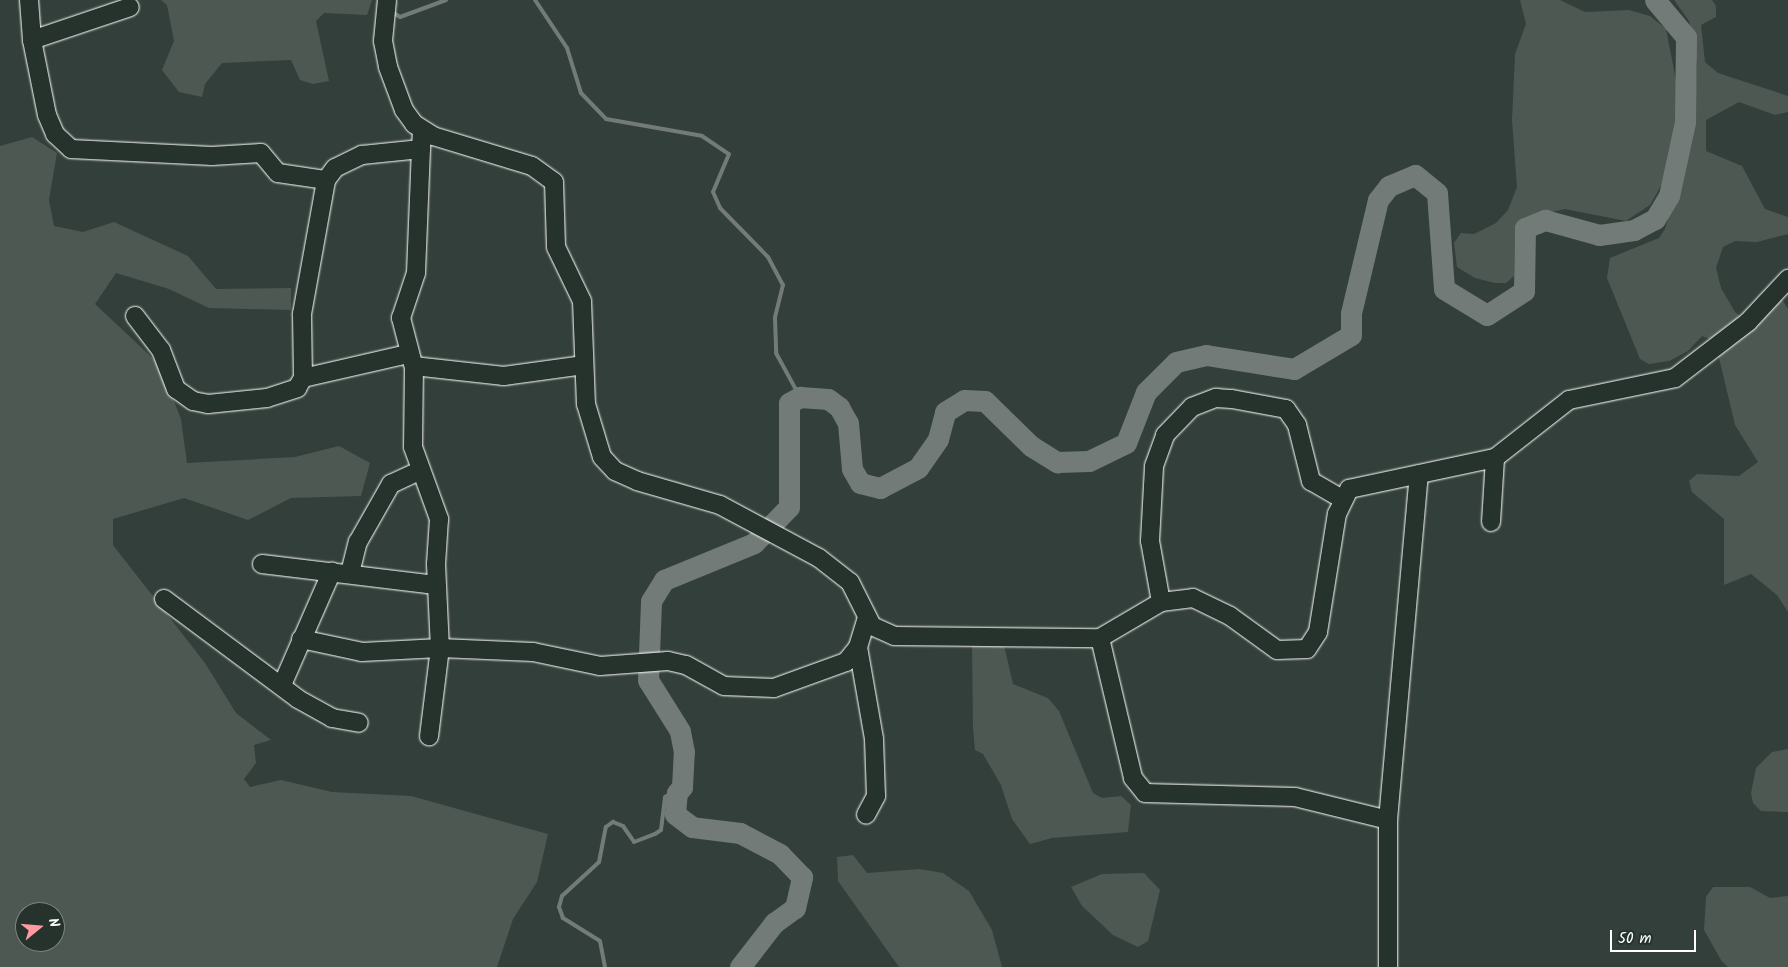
<!DOCTYPE html>
<style>
body{margin:0}
#map{position:relative;width:1788px;height:967px;overflow:hidden;background:#333f3a;font-family:Kalam,sans-serif}
div>[style]{position:absolute}
.green>*{inset:0;background:#4d5853}
.stream>*{height:4px;margin:-2px;padding:0 2px;transform-origin:2px;border-radius:2px;background:#737b78}
.river>*{height:21px;margin:-10.5px;padding:0 10.5px;transform-origin:10.5px;border-radius:10.5px;background:#737b78}
.roads{filter:drop-shadow(0 0 1px #fff) drop-shadow(0 0 1px #fff)}
.minor>*{height:18px;margin:-9px;padding:0 9px;transform-origin:9px;border-radius:9px;background:#26332d}
span{translate:-50% -50%;white-space:nowrap;text-align:center;line-height:1.15;-webkit-text-stroke:5px #26332d;paint-order:stroke}
.north{position:absolute;left:15px;top:902px;width:50px;height:50px;box-sizing:border-box;background:#26332d;border:1px solid #7d8581;border-radius:50%;rotate:73deg;font-size:14px;font-weight:700;line-height:20px;text-align:center;color:#fff}
.north::after{content:'';display:block;margin:auto;width:18px;height:22px;background:#ff9aa2;clip-path:polygon(50% 0,100% 100%,50% 72%,0 100%)}
.scale{position:absolute;left:1610px;top:930px;width:86px;height:22px;box-sizing:border-box;border:2px solid #fff;border-top:0;padding-left:6px;font-size:15px;line-height:18px;white-space:nowrap;color:#fff;-webkit-text-stroke:4px #26332d;paint-order:stroke}
</style>
<div id="map">
<div class="green">
<div style="clip-path:polygon(161px 0,372px 0,367px 15px,324px 13px,316px 21px,329px 81px,313px 84px,300px 80px,291px 60px,222px 63px,205px 84px,202px 97px,179px 92px,162px 70px,174px 41px,167px 5px)"></div>
<div style="clip-path:polygon(1520px 0,1560px 0,1585px 12px,1629px 10px,1650px 16px,1666px 29px,1679px 96px,1679px 116px,1671px 169px,1650px 205px,1626px 221px,1565px 209px,1530px 217px,1515px 231px,1514px 276px,1506px 283px,1495px 283px,1475px 278px,1457px 267px,1454px 243px,1461px 233px,1474px 234px,1496px 223px,1508px 210px,1517px 187px,1512px 120px,1515px 54px,1526px 24px)"></div>
<div style="clip-path:polygon(1674px 0,1712px 0,1716px 6px,1716px 17px,1701px 25px,1705px 62px,1718px 73px,1788px 96px,1788px 112px,1775px 115px,1739px 102px,1706px 120px,1706px 151px,1742px 166px,1765px 209px,1788px 217px,1788px 234px,1757px 242px,1735px 241px,1723px 247px,1716px 268px,1721px 288px,1735px 312px,1753px 326px,1781px 298px,1788px 309px,1788px 612px,1777px 595px,1751px 574px,1724px 585px,1724px 519px,1692px 492px,1689px 481px,1697px 474px,1739px 476px,1758px 462px,1735px 425px,1715px 341px,1702px 336px,1688px 351px,1669px 361px,1649px 364px,1640px 359px,1607px 278px,1610px 258px,1659px 238px,1665px 229px,1694px 130px,1697px 64px,1689px 21px)"></div>
<div style="clip-path:polygon(evenodd,32px 137px,57px 153px,49px 200px,54px 226px,83px 232px,114px 222px,188px 256px,216px 289px,291px 288px,291px 310px,209px 308px,169px 289px,116px 273px,95px 304px,160px 365px,181px 419px,187px 463px,295px 457px,339px 446px,370px 463px,361px 496px,291px 498px,248px 520px,184px 498px,113px 519px,113px 545px,205px 663px,236px 713px,271px 740px,254px 745px,256px 763px,244px 779px,250px 787px,281px 780px,332px 792px,411px 796px,548px 834px,537px 882px,513px 919px,497px 967px,0 967px,0 146px,32px 137px,25px 912px,55px 912px,55px 942px,25px 942px,25px 912px)"></div>
<div style="clip-path:polygon(1003px 641px,1013px 684px,1048px 698px,1059px 711px,1093px 793px,1102px 798px,1121px 796px,1131px 805px,1128px 832px,1052px 838px,1030px 844px,1012px 819px,1001px 785px,983px 754px,975px 750px,973px 728px,972px 644px)"></div>
<div style="clip-path:polygon(1788px 749px,1788px 812px,1761px 811px,1753px 803px,1751px 793px,1756px 768px,1772px 752px)"></div>
<div style="clip-path:polygon(853px 855px,867px 873px,919px 869px,943px 873px,969px 891px,992px 930px,1002px 967px,899px 967px,838px 881px,837px 857px)"></div>
<div style="clip-path:polygon(1144px 873px,1160px 890px,1148px 941px,1138px 947px,1113px 935px,1082px 906px,1071px 887px,1102px 874px)"></div>
<div style="clip-path:polygon(1713px 887px,1750px 887px,1770px 898px,1788px 896px,1788px 967px,1728px 967px,1721px 960px,1704px 930px,1706px 897px)"></div>
</div>
<div class="stream">
<div style="left:535px;top:0;width:58px;rotate:56.3deg"></div>
<div style="left:567px;top:48px;width:47px;rotate:72.7deg"></div>
<div style="left:581px;top:93px;width:36px;rotate:46deg"></div>
<div style="left:606px;top:119px;width:97px;rotate:10deg"></div>
<div style="left:702px;top:136px;width:32px;rotate:34deg"></div>
<div style="left:729px;top:154px;width:41px;rotate:112.8deg"></div>
<div style="left:713px;top:192px;width:17px;rotate:66deg"></div>
<div style="left:720px;top:208px;width:69px;rotate:45.6deg"></div>
<div style="left:768px;top:257px;width:32px;rotate:62deg"></div>
<div style="left:783px;top:285px;width:34px;rotate:104deg"></div>
<div style="left:775px;top:318px;width:35px;rotate:88deg"></div>
<div style="left:776px;top:353px;width:50px;rotate:61.4deg"></div>
<div style="left:391px;top:11px;width:11px;rotate:34deg"></div>
<div style="left:400px;top:17px;width:49px;rotate:-20.3deg"></div>
<div style="left:605px;top:967px;width:26px;rotate:-101deg"></div>
<div style="left:600px;top:941px;width:44px;rotate:-148.1deg"></div>
<div style="left:563px;top:918px;width:12px;rotate:-110deg"></div>
<div style="left:559px;top:907px;width:11px;rotate:-75deg"></div>
<div style="left:562px;top:896px;width:50px;rotate:-42.6deg"></div>
<div style="left:599px;top:862px;width:36px;rotate:-79deg"></div>
<div style="left:606px;top:827px;width:9px;rotate:-36deg"></div>
<div style="left:613px;top:822px;width:11px;rotate:22deg"></div>
<div style="left:623px;top:826px;width:19px;rotate:55deg"></div>
<div style="left:634px;top:842px;width:22px;rotate:-21deg"></div>
<div style="left:655px;top:834px;width:7px;rotate:-34deg"></div>
<div style="left:661px;top:830px;width:33px;rotate:-83deg"></div>
<div style="left:665px;top:797px;width:20px;rotate:-30deg"></div>
</div>
<div class="river">
<div style="left:740px;top:967px;width:56px;rotate:-52.3deg"></div>
<div style="left:774px;top:923px;width:26px;rotate:-36deg"></div>
<div style="left:795px;top:908px;width:32px;rotate:-77deg"></div>
<div style="left:802px;top:877px;width:32px;rotate:-134deg"></div>
<div style="left:780px;top:854px;width:45px;rotate:-152.3deg"></div>
<div style="left:740px;top:833px;width:48px;rotate:-172.9deg"></div>
<div style="left:692px;top:827px;width:21px;rotate:-143deg"></div>
<div style="left:675px;top:814px;width:21px;rotate:-85deg"></div>
<div style="left:677px;top:793px;width:8px;rotate:-50deg"></div>
<div style="left:682px;top:787px;width:35px;rotate:-87deg"></div>
<div style="left:684px;top:752px;width:21px;rotate:-101deg"></div>
<div style="left:680px;top:731px;width:60px;rotate:-122.1deg"></div>
<div style="left:648px;top:680px;width:79px;rotate:-87.8deg"></div>
<div style="left:651px;top:601px;width:25px;rotate:-58deg"></div>
<div style="left:664px;top:580px;width:97px;rotate:-22.3deg"></div>
<div style="left:754px;top:543px;width:50px;rotate:-45.8deg"></div>
<div style="left:789px;top:507px;width:104px;rotate:-90deg"></div>
<div style="left:789px;top:403px;width:13px;rotate:-29deg"></div>
<div style="left:800px;top:397px;width:28px;rotate:4deg"></div>
<div style="left:828px;top:399px;width:14px;rotate:36deg"></div>
<div style="left:839px;top:407px;width:18px;rotate:61deg"></div>
<div style="left:848px;top:423px;width:46px;rotate:85deg"></div>
<div style="left:852px;top:469px;width:16px;rotate:60deg"></div>
<div style="left:860px;top:483px;width:21px;rotate:14deg"></div>
<div style="left:880px;top:488px;width:43px;rotate:-27.8deg"></div>
<div style="left:918px;top:468px;width:35px;rotate:-55deg"></div>
<div style="left:938px;top:439px;width:28px;rotate:-75deg"></div>
<div style="left:945px;top:412px;width:22px;rotate:-32deg"></div>
<div style="left:964px;top:400px;width:21px;rotate:3deg"></div>
<div style="left:985px;top:401px;width:64px;rotate:44.4deg"></div>
<div style="left:1031px;top:446px;width:31px;rotate:32deg"></div>
<div style="left:1057px;top:462px;width:32px;rotate:-2deg"></div>
<div style="left:1089px;top:461px;width:41px;rotate:-25.9deg"></div>
<div style="left:1126px;top:443px;width:55px;rotate:-68.6deg"></div>
<div style="left:1146px;top:392px;width:42px;rotate:-45deg"></div>
<div style="left:1176px;top:362px;width:31px;rotate:-13deg"></div>
<div style="left:1206px;top:355px;width:89px;rotate:9deg"></div>
<div style="left:1294px;top:369px;width:66px;rotate:-30.8deg"></div>
<div style="left:1351px;top:335px;width:22px;rotate:-90deg"></div>
<div style="left:1351px;top:313px;width:116px;rotate:-76.6deg"></div>
<div style="left:1378px;top:200px;width:18px;rotate:-52deg"></div>
<div style="left:1389px;top:186px;width:28px;rotate:-23deg"></div>
<div style="left:1415px;top:175px;width:28px;rotate:39deg"></div>
<div style="left:1437px;top:193px;width:96px;rotate:85.8deg"></div>
<div style="left:1444px;top:289px;width:50px;rotate:31.2deg"></div>
<div style="left:1487px;top:315px;width:44px;rotate:-33deg"></div>
<div style="left:1524px;top:291px;width:63px;rotate:-89.1deg"></div>
<div style="left:1525px;top:228px;width:22px;rotate:-22deg"></div>
<div style="left:1545px;top:220px;width:56px;rotate:15.5deg"></div>
<div style="left:1599px;top:235px;width:35px;rotate:-8deg"></div>
<div style="left:1634px;top:230px;width:24px;rotate:-28deg"></div>
<div style="left:1655px;top:219px;width:27px;rotate:-59deg"></div>
<div style="left:1669px;top:196px;width:76px;rotate:-77.8deg"></div>
<div style="left:1685px;top:122px;width:85px;rotate:-89.3deg"></div>
<div style="left:1686px;top:37px;width:48px;rotate:-130deg"></div>
</div>
<div class="roads">
<div class="minor">
<div style="left:29px;top:0;width:40px;rotate:85.7deg"></div>
<div style="left:32px;top:40px;width:76px;rotate:78.7deg"></div>
<div style="left:47px;top:115px;width:21px;rotate:67deg"></div>
<div style="left:55px;top:134px;width:22px;rotate:43deg"></div>
<div style="left:71px;top:149px;width:141px;rotate:2.8deg"></div>
<div style="left:212px;top:156px;width:49px;rotate:-3.5deg"></div>
<div style="left:261px;top:153px;width:26px;rotate:50deg"></div>
<div style="left:278px;top:173px;width:49px;rotate:8.3deg"></div>
<div style="left:326px;top:180px;width:15px;rotate:-53deg"></div>
<div style="left:335px;top:168px;width:30px;rotate:-26deg"></div>
<div style="left:362px;top:155px;width:59px;rotate:-5.8deg"></div>
<div style="left:421px;top:149px;width:17px;rotate:-87deg"></div>
<div style="left:387px;top:0;width:41px;rotate:95.6deg"></div>
<div style="left:383px;top:41px;width:26px;rotate:79deg"></div>
<div style="left:388px;top:67px;width:46px;rotate:69.6deg"></div>
<div style="left:404px;top:110px;width:17px;rotate:54deg"></div>
<div style="left:414px;top:124px;width:22px;rotate:32deg"></div>
<div style="left:433px;top:136px;width:103px;rotate:16.9deg"></div>
<div style="left:532px;top:166px;width:27px;rotate:36deg"></div>
<div style="left:554px;top:182px;width:65px;rotate:88.2deg"></div>
<div style="left:556px;top:247px;width:60px;rotate:64.3deg"></div>
<div style="left:582px;top:301px;width:103px;rotate:87.8deg"></div>
<div style="left:586px;top:404px;width:55px;rotate:73.2deg"></div>
<div style="left:602px;top:457px;width:19px;rotate:47deg"></div>
<div style="left:615px;top:471px;width:24px;rotate:24deg"></div>
<div style="left:637px;top:481px;width:86px;rotate:16.1deg"></div>
<div style="left:720px;top:505px;width:112px;rotate:28.2deg"></div>
<div style="left:819px;top:558px;width:39px;rotate:38deg"></div>
<div style="left:850px;top:582px;width:49px;rotate:63.4deg"></div>
<div style="left:872px;top:626px;width:24px;rotate:24deg"></div>
<div style="left:894px;top:636px;width:206px;rotate:0.6deg"></div>
<div style="left:1100px;top:638px;width:71px;rotate:-30.5deg"></div>
<div style="left:1161px;top:602px;width:32px;rotate:-7deg"></div>
<div style="left:1193px;top:598px;width:41px;rotate:25.9deg"></div>
<div style="left:1230px;top:616px;width:58px;rotate:35.9deg"></div>
<div style="left:1277px;top:650px;width:30px;rotate:-2deg"></div>
<div style="left:1307px;top:649px;width:20px;rotate:-57deg"></div>
<div style="left:1318px;top:632px;width:120px;rotate:-80.9deg"></div>
<div style="left:1337px;top:514px;width:28px;rotate:-64deg"></div>
<div style="left:1349px;top:489px;width:149px;rotate:-12deg"></div>
<div style="left:1495px;top:458px;width:94px;rotate:-38.1deg"></div>
<div style="left:1569px;top:400px;width:108px;rotate:-11.7deg"></div>
<div style="left:1675px;top:378px;width:92px;rotate:-37.5deg"></div>
<div style="left:1748px;top:322px;width:59px;rotate:-47.1deg"></div>
<div style="left:32px;top:40px;width:103px;rotate:-18.6deg"></div>
<div style="left:135px;top:316px;width:43px;rotate:52.6deg"></div>
<div style="left:161px;top:350px;width:42px;rotate:69deg"></div>
<div style="left:176px;top:389px;width:21px;rotate:35deg"></div>
<div style="left:193px;top:401px;width:15px;rotate:11deg"></div>
<div style="left:208px;top:404px;width:59px;rotate:-5.8deg"></div>
<div style="left:267px;top:398px;width:32px;rotate:-18deg"></div>
<div style="left:297px;top:388px;width:12px;rotate:-59deg"></div>
<div style="left:303px;top:378px;width:108px;rotate:-12.9deg"></div>
<div style="left:413px;top:364px;width:48px;rotate:-104.6deg"></div>
<div style="left:401px;top:318px;width:47px;rotate:-71.6deg"></div>
<div style="left:416px;top:273px;width:124px;rotate:-87.7deg"></div>
<div style="left:584px;top:365px;width:81px;rotate:172.2deg"></div>
<div style="left:504px;top:376px;width:91px;rotate:-173.7deg"></div>
<div style="left:414px;top:366px;width:81px;rotate:90.7deg"></div>
<div style="left:413px;top:447px;width:77px;rotate:70.1deg"></div>
<div style="left:439px;top:519px;width:45px;rotate:93.8deg"></div>
<div style="left:436px;top:564px;width:84px;rotate:87.3deg"></div>
<div style="left:440px;top:648px;width:93px;rotate:2.5deg"></div>
<div style="left:533px;top:652px;width:68px;rotate:11.8deg"></div>
<div style="left:600px;top:666px;width:68px;rotate:-4.2deg"></div>
<div style="left:668px;top:661px;width:18px;rotate:13deg"></div>
<div style="left:686px;top:665px;width:43px;rotate:28.9deg"></div>
<div style="left:724px;top:686px;width:50px;rotate:2.3deg"></div>
<div style="left:774px;top:688px;width:77px;rotate:-19.9deg"></div>
<div style="left:846px;top:662px;width:19px;rotate:-51deg"></div>
<div style="left:858px;top:647px;width:28px;rotate:-73deg"></div>
<div style="left:303px;top:378px;width:64px;rotate:-90.9deg"></div>
<div style="left:302px;top:314px;width:136px;rotate:-79.8deg"></div>
<div style="left:1491px;top:522px;width:64px;rotate:-86.4deg"></div>
<div style="left:262px;top:564px;width:175px;rotate:6.9deg"></div>
<div style="left:350px;top:573px;width:32px;rotate:-76deg"></div>
<div style="left:358px;top:542px;width:67px;rotate:-60.4deg"></div>
<div style="left:391px;top:484px;width:33px;rotate:-25deg"></div>
<div style="left:164px;top:599px;width:167px;rotate:36.7deg"></div>
<div style="left:298px;top:699px;width:39px;rotate:29deg"></div>
<div style="left:332px;top:718px;width:27px;rotate:10deg"></div>
<div style="left:1161px;top:602px;width:62px;rotate:-100.2deg"></div>
<div style="left:1150px;top:541px;width:75px;rotate:-86.9deg"></div>
<div style="left:1154px;top:466px;width:33px;rotate:-70deg"></div>
<div style="left:1165px;top:435px;width:39px;rotate:-46deg"></div>
<div style="left:1192px;top:407px;width:26px;rotate:-21deg"></div>
<div style="left:1216px;top:398px;width:16px;rotate:4deg"></div>
<div style="left:1232px;top:399px;width:55px;rotate:10.5deg"></div>
<div style="left:1286px;top:409px;width:19px;rotate:55deg"></div>
<div style="left:1297px;top:425px;width:58px;rotate:76deg"></div>
<div style="left:1311px;top:481px;width:36px;rotate:30deg"></div>
<div style="left:1100px;top:638px;width:144px;rotate:76.7deg"></div>
<div style="left:1133px;top:778px;width:19px;rotate:51deg"></div>
<div style="left:1145px;top:793px;width:150px;rotate:1.5deg"></div>
<div style="left:1295px;top:797px;width:96px;rotate:13.9deg"></div>
<div style="left:301px;top:639px;width:62px;rotate:12deg"></div>
<div style="left:362px;top:652px;width:78px;rotate:-2.9deg"></div>
<div style="left:440px;top:648px;width:89px;rotate:97.1deg"></div>
<div style="left:858px;top:647px;width:93px;rotate:80.1deg"></div>
<div style="left:874px;top:739px;width:57px;rotate:88deg"></div>
<div style="left:876px;top:796px;width:21px;rotate:118deg"></div>
<div style="left:282px;top:685px;width:124px;rotate:-66.3deg"></div>
<div style="left:1388px;top:967px;width:147px;rotate:-90deg"></div>
<div style="left:1388px;top:820px;width:347px;rotate:-84.9deg"></div>
</div>
</div>
<div class="north">N</div>
<div class="scale">50 m</div>
</div>
